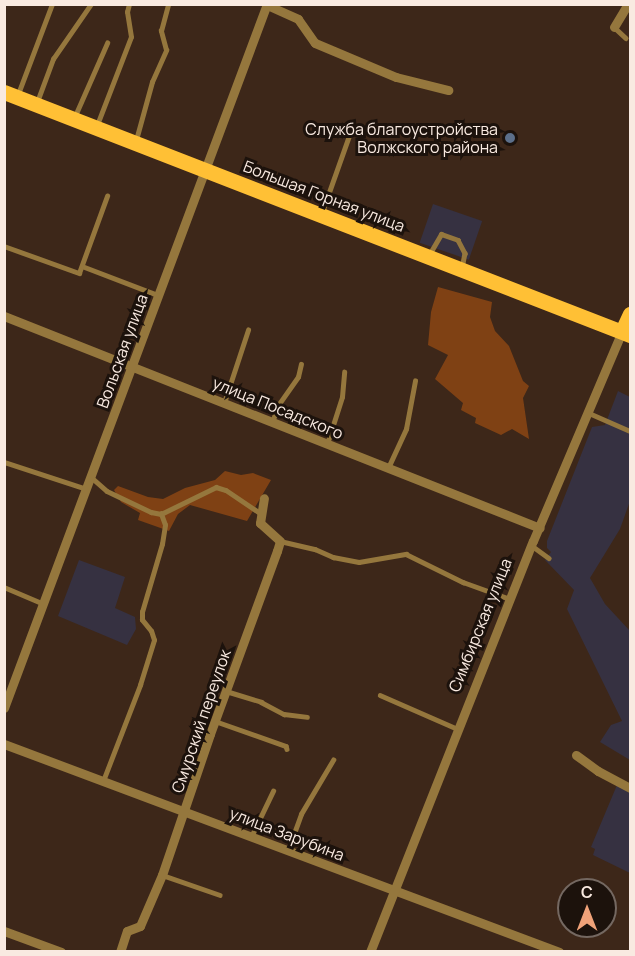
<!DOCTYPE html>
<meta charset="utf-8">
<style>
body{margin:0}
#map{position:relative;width:635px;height:956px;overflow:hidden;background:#3d2719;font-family:Manrope,sans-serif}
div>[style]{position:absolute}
.commercial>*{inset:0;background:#363141;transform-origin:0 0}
.forest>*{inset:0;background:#7f4114}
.service>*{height:4.5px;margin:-2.25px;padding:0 2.25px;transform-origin:2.25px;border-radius:2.25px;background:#95773d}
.minor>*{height:9px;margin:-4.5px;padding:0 4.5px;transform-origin:4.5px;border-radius:4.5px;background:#95773d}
.primary>*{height:15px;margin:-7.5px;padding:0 7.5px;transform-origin:7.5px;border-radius:7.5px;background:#ffc035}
.dots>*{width:16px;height:16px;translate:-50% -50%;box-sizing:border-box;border:3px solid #1c120c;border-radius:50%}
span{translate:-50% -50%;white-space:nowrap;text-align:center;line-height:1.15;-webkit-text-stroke:6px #1c120c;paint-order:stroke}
.poi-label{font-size:16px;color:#f9eae1}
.right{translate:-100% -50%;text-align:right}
.street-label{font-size:16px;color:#f9eae1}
.frame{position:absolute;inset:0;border:6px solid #f9eae1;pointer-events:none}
.north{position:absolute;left:557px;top:878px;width:60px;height:60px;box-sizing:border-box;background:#1c120c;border:2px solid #746861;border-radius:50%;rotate:0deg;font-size:16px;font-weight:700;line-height:24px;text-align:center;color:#f9eae1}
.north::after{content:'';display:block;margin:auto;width:21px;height:27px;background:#f0a279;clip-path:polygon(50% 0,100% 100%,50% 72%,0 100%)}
</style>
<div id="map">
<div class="commercial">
<div style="left:433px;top:204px;width:52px;height:41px;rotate:19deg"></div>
<div style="clip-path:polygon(618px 391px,630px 397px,630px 501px,620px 529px,590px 578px,605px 604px,630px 631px,630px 760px,600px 742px,611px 725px,622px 721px,567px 609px,574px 590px,545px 560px,551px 552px,547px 548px,547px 541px,592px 427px,605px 425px)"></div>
<div style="clip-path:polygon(79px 560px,125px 577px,115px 608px,135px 617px,136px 629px,127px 645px,58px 616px)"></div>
<div style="clip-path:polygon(617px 785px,630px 792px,630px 873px,593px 855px,595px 849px,591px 847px)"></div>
</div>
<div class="forest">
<div style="clip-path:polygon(438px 287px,492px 302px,490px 317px,495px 331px,509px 346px,523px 381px,529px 386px,523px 398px,529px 439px,512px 429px,501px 435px,475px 423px,476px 418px,461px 410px,463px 403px,435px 379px,448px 355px,428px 345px,431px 312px)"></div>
<div style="clip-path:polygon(225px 471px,241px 475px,253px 473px,271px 480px,247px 521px,190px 505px,178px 514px,169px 531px,138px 520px,140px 513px,121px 502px,114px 490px,118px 486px,148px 497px,163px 499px,185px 488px,215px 480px)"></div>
</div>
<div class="service">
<div style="left:614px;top:27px;width:16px;rotate:43deg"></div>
<div style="left:18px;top:94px;width:96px;rotate:-69.3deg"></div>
<div style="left:37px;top:102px;width:46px;rotate:-69.6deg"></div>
<div style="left:53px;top:59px;width:67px;rotate:-55.4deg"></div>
<div style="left:75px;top:116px;width:80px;rotate:-66.3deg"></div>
<div style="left:97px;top:125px;width:94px;rotate:-68.9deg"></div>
<div style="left:131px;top:37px;width:25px;rotate:-99deg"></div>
<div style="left:127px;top:12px;width:8px;rotate:-76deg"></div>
<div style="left:136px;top:140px;width:60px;rotate:-74.6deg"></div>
<div style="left:152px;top:82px;width:35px;rotate:-66deg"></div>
<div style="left:166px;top:50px;width:20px;rotate:-105deg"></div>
<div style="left:161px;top:31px;width:28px;rotate:-75deg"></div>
<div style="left:322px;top:212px;width:87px;rotate:-70.5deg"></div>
<div style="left:4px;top:246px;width:80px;rotate:19.8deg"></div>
<div style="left:79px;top:273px;width:82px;rotate:-70deg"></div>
<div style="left:429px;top:255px;width:24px;rotate:-60deg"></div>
<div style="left:441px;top:234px;width:18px;rotate:19deg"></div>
<div style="left:458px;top:240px;width:15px;rotate:62deg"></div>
<div style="left:465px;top:253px;width:15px;rotate:101deg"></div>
<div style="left:82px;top:266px;width:81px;rotate:20.9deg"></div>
<div style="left:224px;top:403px;width:77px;rotate:-71.8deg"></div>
<div style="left:589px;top:413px;width:45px;rotate:23.7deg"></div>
<div style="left:272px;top:422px;width:19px;rotate:-69deg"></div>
<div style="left:279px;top:404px;width:33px;rotate:-55deg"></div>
<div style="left:298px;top:377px;width:13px;rotate:-77deg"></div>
<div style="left:327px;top:444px;width:49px;rotate:-72.3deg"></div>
<div style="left:342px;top:397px;width:25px;rotate:-85deg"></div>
<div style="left:4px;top:462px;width:87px;rotate:18deg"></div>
<div style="left:388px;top:468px;width:43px;rotate:-65.2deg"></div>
<div style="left:406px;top:429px;width:49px;rotate:-79.4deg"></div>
<div style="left:91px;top:477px;width:21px;rotate:41deg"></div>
<div style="left:107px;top:491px;width:49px;rotate:25.5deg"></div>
<div style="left:151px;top:512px;width:10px;rotate:11deg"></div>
<div style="left:161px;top:514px;width:61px;rotate:-26.1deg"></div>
<div style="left:216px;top:487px;width:10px;rotate:17deg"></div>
<div style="left:226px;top:490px;width:41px;rotate:34.1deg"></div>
<div style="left:280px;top:541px;width:36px;rotate:13deg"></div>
<div style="left:315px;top:549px;width:20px;rotate:24deg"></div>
<div style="left:333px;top:557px;width:26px;rotate:11deg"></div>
<div style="left:359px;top:562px;width:48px;rotate:-9.7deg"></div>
<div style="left:406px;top:554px;width:64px;rotate:26.2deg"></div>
<div style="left:463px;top:582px;width:50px;rotate:19.9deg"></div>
<div style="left:531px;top:545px;width:22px;rotate:36deg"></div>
<div style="left:4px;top:587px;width:43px;rotate:23deg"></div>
<div style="left:226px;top:691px;width:37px;rotate:17deg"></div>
<div style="left:261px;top:702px;width:26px;rotate:28deg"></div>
<div style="left:284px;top:714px;width:23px;rotate:7deg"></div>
<div style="left:380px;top:695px;width:85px;rotate:23.6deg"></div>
<div style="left:215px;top:721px;width:75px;rotate:19.4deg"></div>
<div style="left:286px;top:746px;width:3px;rotate:72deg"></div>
<div style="left:103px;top:781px;width:103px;rotate:-68.9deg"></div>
<div style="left:140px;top:685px;width:47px;rotate:-72.7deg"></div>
<div style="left:154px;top:640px;width:9px;rotate:-108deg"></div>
<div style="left:151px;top:631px;width:14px;rotate:-129deg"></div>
<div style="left:142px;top:620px;width:8px;rotate:-90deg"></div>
<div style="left:142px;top:612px;width:71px;rotate:-73.6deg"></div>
<div style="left:162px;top:544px;width:19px;rotate:-81deg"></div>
<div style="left:165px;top:525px;width:12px;rotate:-110deg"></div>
<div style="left:251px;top:837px;width:51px;rotate:-64.4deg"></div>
<div style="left:288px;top:850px;width:38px;rotate:-70deg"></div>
<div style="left:301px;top:814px;width:63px;rotate:-59.3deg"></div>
<div style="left:162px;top:875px;width:61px;rotate:19deg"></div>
</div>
<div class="minor">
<div style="left:267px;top:5px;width:34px;rotate:24deg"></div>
<div style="left:298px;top:19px;width:29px;rotate:55deg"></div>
<div style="left:315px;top:43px;width:88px;rotate:22.8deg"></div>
<div style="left:396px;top:77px;width:54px;rotate:14deg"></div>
<div style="left:614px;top:27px;width:27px;rotate:-59deg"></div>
<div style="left:4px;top:316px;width:576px;rotate:21.58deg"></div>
<div style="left:4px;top:708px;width:752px;rotate:-69.52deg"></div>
<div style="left:4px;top:744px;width:593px;rotate:20.54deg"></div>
<div style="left:576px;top:755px;width:27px;rotate:36deg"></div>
<div style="left:598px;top:771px;width:36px;rotate:28deg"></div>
<div style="left:4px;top:931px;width:61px;rotate:20.2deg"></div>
<div style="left:120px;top:952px;width:22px;rotate:-72deg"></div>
<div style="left:127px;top:931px;width:14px;rotate:-21deg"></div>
<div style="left:140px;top:926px;width:56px;rotate:-66.7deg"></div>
<div style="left:162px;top:875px;width:149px;rotate:-71.2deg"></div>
<div style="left:210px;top:734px;width:195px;rotate:-69.9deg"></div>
<div style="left:277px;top:551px;width:10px;rotate:-73deg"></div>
<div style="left:280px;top:541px;width:27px;rotate:-138deg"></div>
<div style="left:260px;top:523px;width:25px;rotate:-81deg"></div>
<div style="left:370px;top:952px;width:442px;rotate:-68.4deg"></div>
<div style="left:533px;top:541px;width:228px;rotate:-67deg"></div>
</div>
<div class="primary">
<div style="left:4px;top:92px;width:672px;rotate:21.22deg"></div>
<div style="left:622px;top:331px;width:19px;rotate:-65deg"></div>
</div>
<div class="dots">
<div style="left:510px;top:138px;background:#5c6f8a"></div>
</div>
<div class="poi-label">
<span class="right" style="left:498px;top:138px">Служба благоустройства<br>Волжского района</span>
</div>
<div class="street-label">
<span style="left:324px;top:196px;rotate:21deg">Большая Горная улица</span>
<span style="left:122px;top:351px;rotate:-70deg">Вольская улица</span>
<span style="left:278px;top:408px;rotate:22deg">улица Посадского</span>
<span style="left:480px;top:625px;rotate:-68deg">Симбирская улица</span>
<span style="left:201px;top:721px;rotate:-71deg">Смурский переулок</span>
<span style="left:287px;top:834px;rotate:21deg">улица Зарубина</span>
</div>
<div class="frame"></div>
<div class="north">С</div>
</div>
